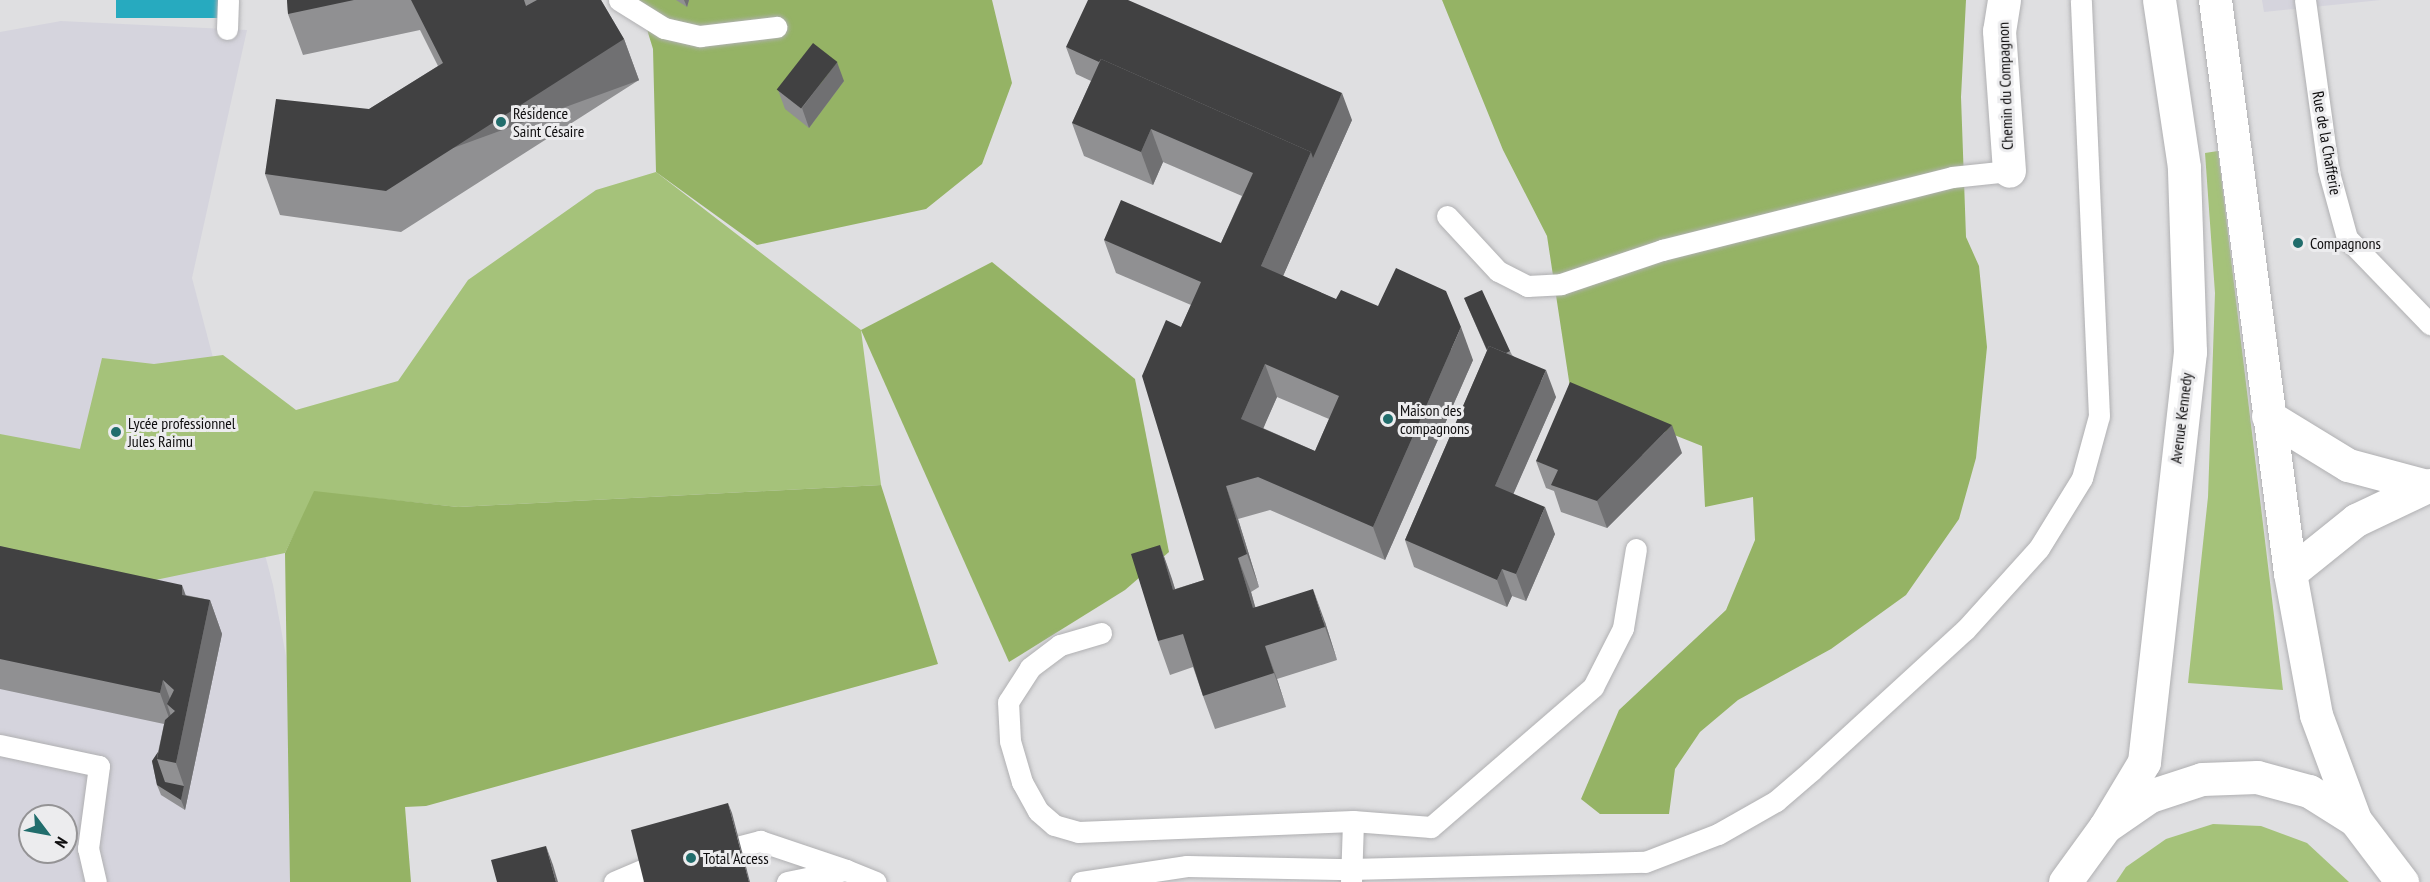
<!DOCTYPE html>
<meta charset="utf-8">
<style>
body{margin:0}
#map{position:relative;width:2430px;height:882px;overflow:hidden;background:#dfdfe1;font-family:"PT Sans Narrow",sans-serif}
div>[style]{position:absolute}
.built>*{inset:0;background:#d5d4dd}
.green>*{inset:0;background:#a5c27a}
.forest>*{inset:0;background:#95b365}
.water>*{inset:0;background:#27aabf;transform-origin:0 0}
.roads{filter:drop-shadow(0 0 2px #b0b0b2) drop-shadow(0 0 2px #b0b0b2)}
.lane>*{height:21px;margin:-10.5px;padding:0 10.5px;transform-origin:10.5px;border-radius:10.5px;background:#fff}
.street>*{height:33px;margin:-16.5px;padding:0 16.5px;transform-origin:16.5px;border-radius:16.5px;background:#fff}
.secondary>*{height:33px;margin:-16.5px;padding:0 16.5px;transform-origin:16.5px;border-radius:16.5px;background:#fff}
.primary>*{height:33px;margin:-16.5px;padding:0 16.5px;transform-origin:16.5px;border-radius:16.5px;background:#fff}
.wall>*{inset:0;background:#909092}
.shaded-wall>*{inset:0;background:#707072;transform-origin:0 0}
.building>*{inset:0;background:#414142;transform-origin:0 0}
.dots>*{width:16px;height:16px;translate:-50% -50%;box-sizing:border-box;border:3px solid #ececee;border-radius:50%}
span{translate:-50% -50%;white-space:nowrap;text-align:center;line-height:1.15;-webkit-text-stroke:6px #ececee;paint-order:stroke}
.street-label{font-size:16px;color:#0f0e0f}
.poi-label{font-size:16px;color:#0f0e0f}
.left{translate:0 -50%;text-align:left}
.north{position:absolute;left:18px;top:804px;width:60px;height:60px;box-sizing:border-box;background:#ececee;border:2px solid #949395;border-radius:50%;rotate:122deg;font-size:16px;font-weight:700;line-height:24px;text-align:center;color:#0f0e0f}
.north::after{content:'';display:block;margin:auto;width:21px;height:27px;background:#216d6c;clip-path:polygon(50% 0,100% 100%,50% 72%,0 100%)}
</style>
<div id="map">
<div class="built">
<div style="clip-path:polygon(2262px 0,2381px 0,2264px 12px)"></div>
<div style="clip-path:polygon(evenodd,61px 21px,247px 30px,192px 278px,273px 585px,296px 711px,294px 882px,0 882px,0 32px,61px 21px,30px 816px,66px 816px,66px 852px,30px 852px,30px 816px)"></div>
</div>
<div class="green">
<div style="clip-path:polygon(2218px 151px,2283px 690px,2188px 683px,2208px 497px,2215px 293px,2205px 153px)"></div>
<div style="clip-path:polygon(656px 172px,861px 330px,881px 485px,458px 507px,315px 492px,285px 553px,141px 583px,0 554px,0 434px,80px 449px,102px 358px,154px 364px,223px 355px,296px 410px,398px 381px,468px 280px,596px 190px)"></div>
<div style="clip-path:polygon(2213px 824px,2261px 826px,2307px 843px,2349px 882px,2116px 882px,2126px 867px,2166px 839px)"></div>
</div>
<div class="forest">
<div style="clip-path:polygon(638px 0,992px 0,1012px 83px,982px 164px,926px 209px,757px 245px,656px 172px,653px 49px)"></div>
<div style="clip-path:polygon(1442px 0,1966px 0,1961px 97px,1966px 237px,1979px 266px,1987px 347px,1976px 458px,1959px 519px,1906px 595px,1831px 649px,1738px 700px,1700px 732px,1675px 769px,1669px 814px,1600px 814px,1581px 799px,1619px 710px,1726px 610px,1755px 540px,1753px 497px,1705px 507px,1702px 446px,1571px 394px,1547px 236px,1503px 150px)"></div>
<div style="clip-path:polygon(992px 262px,1135px 379px,1169px 552px,1125px 590px,1009px 662px,861px 330px)"></div>
<div style="clip-path:polygon(881px 485px,938px 664px,426px 806px,405px 807px,411px 882px,290px 882px,285px 553px,314px 491px,458px 507px)"></div>
</div>
<div class="water">
<div style="left:116px;top:0;width:103px;height:18px"></div>
</div>
<div class="roads">
<div class="lane">
<div style="left:619px;top:0;width:53px;rotate:31.9deg"></div>
<div style="left:664px;top:28px;width:37px;rotate:13deg"></div>
<div style="left:700px;top:36px;width:77px;rotate:-6.8deg"></div>
<div style="left:2305px;top:0;width:171px;rotate:82.2deg"></div>
<div style="left:2328px;top:169px;width:72px;rotate:74.6deg"></div>
<div style="left:2347px;top:238px;width:120px;rotate:46deg"></div>
<div style="left:227px;top:29px;width:29px;rotate:-88deg"></div>
<div style="left:1447px;top:216px;width:75px;rotate:47.2deg"></div>
<div style="left:1498px;top:271px;width:33px;rotate:27deg"></div>
<div style="left:1527px;top:286px;width:34px;rotate:-3deg"></div>
<div style="left:1561px;top:284px;width:107px;rotate:-18.6deg"></div>
<div style="left:1662px;top:250px;width:299px;rotate:-14.1deg"></div>
<div style="left:1952px;top:177px;width:57px;rotate:-6deg"></div>
<div style="left:1101px;top:633px;width:43px;rotate:163.7deg"></div>
<div style="left:1060px;top:645px;width:38px;rotate:143deg"></div>
<div style="left:1030px;top:668px;width:40px;rotate:122.9deg"></div>
<div style="left:1008px;top:702px;width:39px;rotate:87deg"></div>
<div style="left:1010px;top:741px;width:43px;rotate:73.7deg"></div>
<div style="left:1022px;top:782px;width:33px;rotate:61deg"></div>
<div style="left:1038px;top:811px;width:21px;rotate:41deg"></div>
<div style="left:1054px;top:825px;width:25px;rotate:16deg"></div>
<div style="left:1078px;top:832px;width:275px;rotate:-2.3deg"></div>
<div style="left:1353px;top:821px;width:78px;rotate:4.4deg"></div>
<div style="left:1431px;top:827px;width:214px;rotate:-40.8deg"></div>
<div style="left:1593px;top:687px;width:66px;rotate:-63deg"></div>
<div style="left:1623px;top:628px;width:80px;rotate:-80.7deg"></div>
<div style="left:0;top:745px;width:101px;rotate:12deg"></div>
<div style="left:99px;top:766px;width:83px;rotate:97.6deg"></div>
<div style="left:88px;top:848px;width:35px;rotate:77deg"></div>
<div style="left:741px;top:846px;width:20px;rotate:-15deg"></div>
<div style="left:760px;top:841px;width:91px;rotate:18.6deg"></div>
<div style="left:614px;top:882px;width:30px;rotate:-23deg"></div>
<div style="left:787px;top:882px;width:60px;rotate:-11.5deg"></div>
<div style="left:846px;top:870px;width:32px;rotate:22deg"></div>
<div style="left:1081px;top:882px;width:107px;rotate:-8.6deg"></div>
<div style="left:1187px;top:866px;width:163px;rotate:1.1deg"></div>
<div style="left:1350px;top:869px;width:295px;rotate:-1.4deg"></div>
<div style="left:1645px;top:862px;width:78px;rotate:-21deg"></div>
<div style="left:1718px;top:834px;width:67px;rotate:-29.6deg"></div>
<div style="left:1776px;top:801px;width:48px;rotate:-40.7deg"></div>
<div style="left:1812px;top:770px;width:207px;rotate:-42.5deg"></div>
<div style="left:1965px;top:630px;width:110px;rotate:-47.9deg"></div>
<div style="left:2039px;top:548px;width:82px;rotate:-58.4deg"></div>
<div style="left:2082px;top:478px;width:64px;rotate:-74.7deg"></div>
<div style="left:2099px;top:416px;width:416px;rotate:-92.5deg"></div>
<div style="left:1351px;top:882px;width:61px;rotate:-88.1deg"></div>
</div>
<div class="street">
<div style="left:2004px;top:0;width:31px;rotate:99deg"></div>
<div style="left:1999px;top:31px;width:140px;rotate:85.9deg"></div>
<div style="left:2268px;top:416px;width:94px;rotate:31.5deg"></div>
<div style="left:2348px;top:465px;width:82px;rotate:14.9deg"></div>
<div style="left:2290px;top:573px;width:85px;rotate:-38.8deg"></div>
<div style="left:2356px;top:520px;width:82px;rotate:-25.3deg"></div>
</div>
<div class="secondary">
<div style="left:2215px;top:0;width:578px;rotate:82.54deg"></div>
<div style="left:2290px;top:573px;width:144px;rotate:79.6deg"></div>
<div style="left:2316px;top:715px;width:112px;rotate:69.6deg"></div>
<div style="left:2105px;top:827px;width:76px;rotate:-59deg"></div>
<div style="left:2144px;top:762px;width:413px;rotate:-83.6deg"></div>
<div style="left:2190px;top:352px;width:185px;rotate:-91.9deg"></div>
<div style="left:2184px;top:167px;width:169px;rotate:-98.5deg"></div>
</div>
<div class="primary">
<div style="left:2065px;top:882px;width:68px;rotate:-54deg"></div>
<div style="left:2105px;top:827px;width:55px;rotate:-34.6deg"></div>
<div style="left:2150px;top:796px;width:55px;rotate:-18.1deg"></div>
<div style="left:2202px;top:779px;width:55px;rotate:-2.1deg"></div>
<div style="left:2257px;top:777px;width:54px;rotate:15.1deg"></div>
<div style="left:2309px;top:791px;width:54px;rotate:32.2deg"></div>
<div style="left:2355px;top:820px;width:78px;rotate:52.8deg"></div>
</div>
</div>
<div class="wall">
<div style="clip-path:polygon(287px 0,601px 0,624px 39px,639px 80px,401px 232px,280px 215px,265px 174px,438px 66px,420px 30px,303px 55px,288px 14px)"></div>
<div style="clip-path:polygon(676px 0,689px 0,687px 7px)"></div>
<div style="clip-path:polygon(evenodd,1066px 47px,1352px 120px,1323px 185px,1283px 276px,1473px 360px,1385px 560px,1270px 510px,1238px 519px,1259px 587px,1251px 592px,1255px 607px,1325px 622px,1337px 660px,1277px 679px,1286px 707px,1215px 729px,1203px 696px,1193px 667px,1170px 675px,1158px 641px,1160px 545px,1175px 589px,1204px 580px,1181px 327px,1191px 305px,1116px 273px,1104px 240px,1221px 243px,1242px 196px,1163px 162px,1153px 185px,1084px 156px,1072px 123px,1091px 81px,1076px 74px,1066px 47px,1277px 397px,1329px 419px,1315px 451px,1263px 428px,1277px 397px)"></div>
<div style="clip-path:polygon(844px 81px,809px 128px,785px 109px,778px 90px)"></div>
<div style="clip-path:polygon(1464px 298px,1510px 351px,1512px 355px,1556px 397px,1513px 494px,1555px 534px,1526px 601px,1512px 596px,1507px 607px,1414px 567px,1405px 540px,1487px 351px)"></div>
<div style="clip-path:polygon(1682px 453px,1607px 528px,1561px 512px,1554px 491px,1546px 488px,1536px 461px)"></div>
<div style="clip-path:polygon(0 546px,186px 595px,210px 600px,222px 634px,185px 810px,161px 795px,157px 785px,152px 761px,158px 752px,164px 724px,0 689px)"></div>
</div>
<div class="shaded-wall">
<div style="clip-path:polygon(684px 0,689px 0,687px 7px)"></div>
<div style="left:624px;top:39px;width:44px;height:282px;rotate:70deg"></div>
<div style="clip-path:polygon(837px 62px,844px 81px,809px 128px,802px 108px)"></div>
<div style="clip-path:polygon(1342px 93px,1352px 120px,1323px 185px,1273px 299px,1261px 266px,1311px 152px)"></div>
<div style="clip-path:polygon(1151px 129px,1163px 162px,1153px 185px,1141px 152px)"></div>
<div style="clip-path:polygon(1461px 327px,1473px 360px,1385px 560px,1373px 527px)"></div>
<div style="clip-path:polygon(1265px 364px,1277px 397px,1253px 452px,1241px 419px)"></div>
<div style="clip-path:polygon(1546px 370px,1556px 397px,1505px 513px,1495px 486px)"></div>
<div style="clip-path:polygon(1672px 425px,1682px 453px,1607px 528px,1597px 501px)"></div>
<div style="clip-path:polygon(1226px 486px,1238px 519px,1259px 587px,1247px 554px)"></div>
<div style="clip-path:polygon(1545px 507px,1555px 534px,1526px 601px,1516px 574px)"></div>
<div style="clip-path:polygon(1160px 545px,1172px 579px,1185px 623px,1173px 590px)"></div>
<div style="clip-path:polygon(1238px 558px,1251px 592px,1265px 641px,1253px 608px)"></div>
<div style="clip-path:polygon(1502px 569px,1512px 596px,1507px 607px,1497px 580px)"></div>
<div style="clip-path:polygon(182px 585px,194px 618px,182px 595px)"></div>
<div style="clip-path:polygon(1313px 589px,1325px 622px,1337px 660px,1325px 627px)"></div>
<div style="clip-path:polygon(210px 600px,222px 634px,185px 810px,181px 800px,184px 786px,176px 763px)"></div>
<div style="clip-path:polygon(1265px 646px,1277px 679px,1286px 707px,1274px 673px)"></div>
<div style="clip-path:polygon(163px 680px,174px 710px,167px 704px,173px 722px,172px 726px,160px 693px)"></div>
<div style="clip-path:polygon(728px 803px,732px 813px,750px 882px,749px 882px)"></div>
<div style="clip-path:polygon(546px 846px,553px 865px,558px 882px,556px 882px)"></div>
</div>
<div class="building">
<div style="clip-path:polygon(287px 0,354px 0,288px 14px)"></div>
<div style="clip-path:polygon(411px 0,524px 0,526px 6px,537px 0,601px 0,624px 39px,386px 191px,265px 174px,276px 99px,369px 109px,443px 63px)"></div>
<div style="clip-path:polygon(1088px 0,1128px 0,1342px 93px,1313px 158px,1311px 152px,1101px 59px,1099px 62px,1066px 47px)"></div>
<div style="left:813px;top:43px;width:31px;height:59px;rotate:38deg"></div>
<div style="clip-path:polygon(evenodd,1101px 59px,1311px 152px,1261px 266px,1336px 299px,1341px 290px,1378px 306px,1396px 268px,1446px 291px,1461px 327px,1373px 527px,1258px 477px,1226px 486px,1247px 554px,1238px 558px,1253px 608px,1313px 589px,1325px 627px,1265px 646px,1274px 673px,1203px 696px,1183px 634px,1158px 641px,1131px 554px,1160px 545px,1173px 590px,1204px 580px,1142px 376px,1166px 320px,1181px 327px,1201px 282px,1104px 240px,1121px 200px,1221px 243px,1253px 173px,1151px 129px,1141px 152px,1072px 123px,1101px 59px,1265px 364px,1339px 396px,1315px 451px,1241px 419px,1265px 364px)"></div>
<div style="clip-path:polygon(1482px 290px,1510px 351px,1506px 353px,1489px 346px,1487px 350px,1464px 298px)"></div>
<div style="clip-path:polygon(1489px 346px,1546px 370px,1495px 486px,1545px 507px,1516px 574px,1502px 569px,1497px 580px,1405px 540px)"></div>
<div style="clip-path:polygon(1570px 382px,1672px 425px,1597px 501px,1551px 485px,1558px 470px,1536px 461px)"></div>
<div style="clip-path:polygon(0 546px,182px 585px,182px 595px,210px 600px,176px 763px,157px 759px,165px 720px,175px 711px,167px 704px,174px 690px,163px 680px,160px 693px,0 659px)"></div>
<div style="clip-path:polygon(158px 752px,157px 759px,165px 782px,184px 786px,181px 800px,157px 785px,152px 761px)"></div>
<div style="clip-path:polygon(728px 803px,749px 882px,644px 882px,631px 830px)"></div>
<div style="clip-path:polygon(546px 846px,556px 882px,497px 882px,491px 860px)"></div>
</div>
<div class="dots">
<div style="left:501px;top:122px;background:#216d6c"></div>
<div style="left:2298px;top:243px;background:#216d6c"></div>
<div style="left:1388px;top:419px;background:#216d6c"></div>
<div style="left:116px;top:432px;background:#216d6c"></div>
<div style="left:691px;top:858px;background:#216d6c"></div>
</div>
<div class="street-label">
<span style="left:2005px;top:86px;rotate:-92deg">Chemin du Compagnon</span>
<span style="left:2327px;top:143px;rotate:80deg">Rue de la Chafferie</span>
<span style="left:2181px;top:418px;rotate:-83deg">Avenue Kennedy</span>
</div>
<div class="poi-label">
<span class="left" style="left:513px;top:122px">Résidence<br>Saint Césaire</span>
<span class="left" style="left:2310px;top:243px">Compagnons</span>
<span class="left" style="left:1400px;top:419px">Maison des<br>compagnons</span>
<span class="left" style="left:128px;top:432px">Lycée professionnel<br>Jules Raimu</span>
<span class="left" style="left:703px;top:858px">Total Access</span>
</div>
<div class="north">N</div>
</div>
